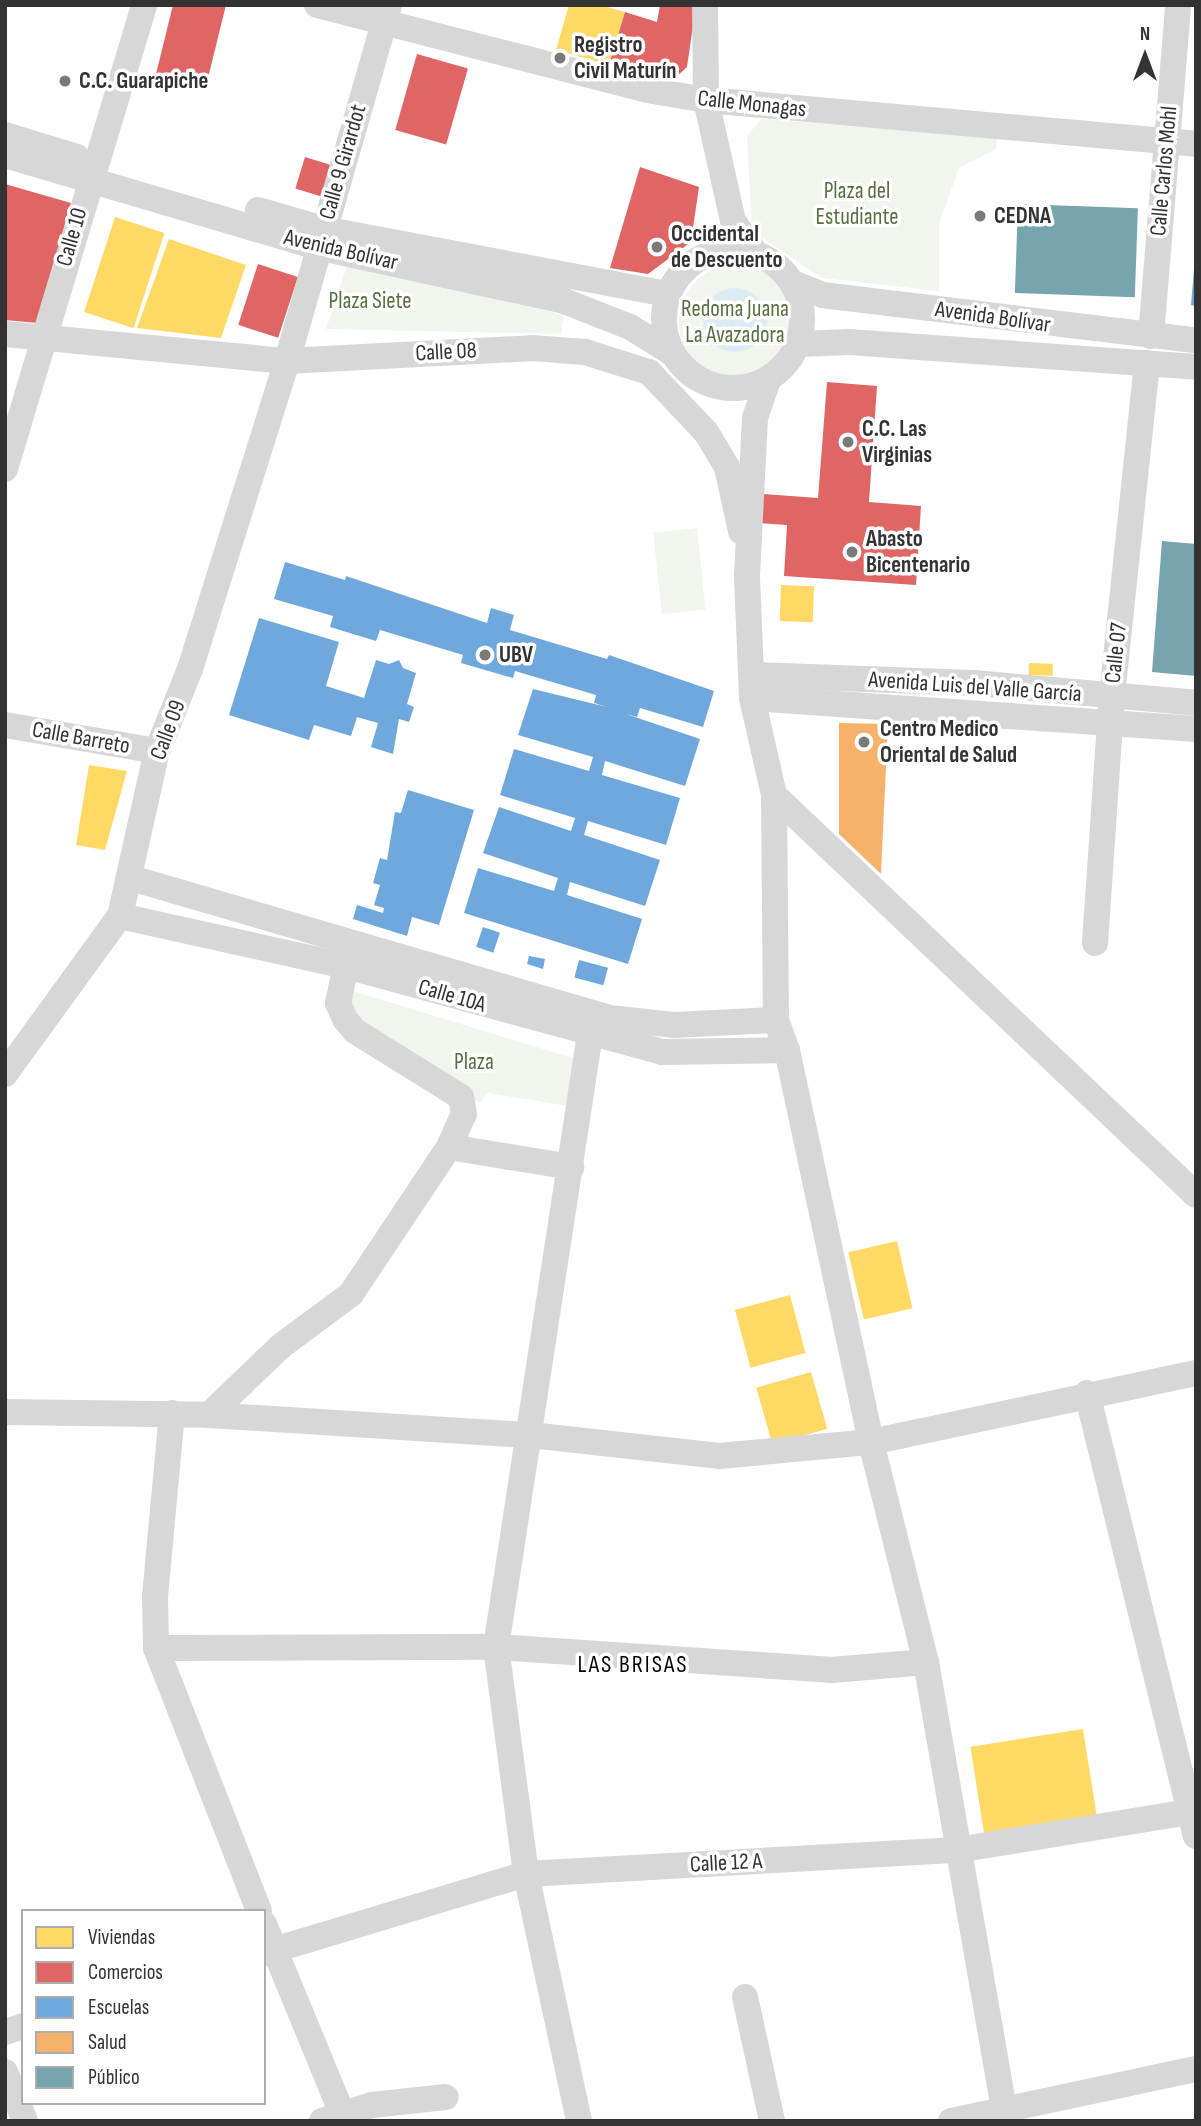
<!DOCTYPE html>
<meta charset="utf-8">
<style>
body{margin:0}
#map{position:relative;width:1201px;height:2126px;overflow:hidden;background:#fff;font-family:"Sofia Sans Condensed",sans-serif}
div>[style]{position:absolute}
.green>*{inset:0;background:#f1f5ed;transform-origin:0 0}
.round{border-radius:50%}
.water>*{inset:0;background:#ddebf3}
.homes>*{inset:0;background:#ffd966;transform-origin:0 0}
.shops>*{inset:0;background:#e06666;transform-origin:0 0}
.schools>*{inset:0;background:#6fa8dc;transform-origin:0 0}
.health>*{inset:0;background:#f6b26b}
.public>*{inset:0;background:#76a5af;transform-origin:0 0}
.minor>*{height:26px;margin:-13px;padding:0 13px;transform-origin:13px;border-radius:13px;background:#d7d7d7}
.minor>.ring{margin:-13px;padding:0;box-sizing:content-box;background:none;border:26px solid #d7d7d7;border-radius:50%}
.dots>*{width:19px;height:19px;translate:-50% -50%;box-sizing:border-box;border:4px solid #fff;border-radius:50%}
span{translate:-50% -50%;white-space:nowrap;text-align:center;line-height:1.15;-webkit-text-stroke:7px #fff;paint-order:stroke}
.poi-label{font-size:23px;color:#333;font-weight:700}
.left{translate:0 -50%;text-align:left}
.street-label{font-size:23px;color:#333}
.park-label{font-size:23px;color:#56703f}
.neighbourhood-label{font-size:24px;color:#000;letter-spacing:2px}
.frame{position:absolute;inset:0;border:7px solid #333;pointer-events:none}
.legend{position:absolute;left:21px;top:1909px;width:245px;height:196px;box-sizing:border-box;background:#fff;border:2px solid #adadad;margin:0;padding:9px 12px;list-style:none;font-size:21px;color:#333}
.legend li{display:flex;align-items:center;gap:14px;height:35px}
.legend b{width:35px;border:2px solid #adadad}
.north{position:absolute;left:1110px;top:21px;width:70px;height:70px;-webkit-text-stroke:5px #fff;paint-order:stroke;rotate:0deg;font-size:19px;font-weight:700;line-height:28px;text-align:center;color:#333}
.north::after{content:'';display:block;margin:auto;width:24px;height:32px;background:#333;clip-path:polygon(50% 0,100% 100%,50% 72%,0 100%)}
</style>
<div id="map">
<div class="green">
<div style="clip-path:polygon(761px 119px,997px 138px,996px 149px,959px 168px,939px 224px,939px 291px,822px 278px,752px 231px,747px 136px)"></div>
<div class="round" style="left:679px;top:265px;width:114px;height:114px"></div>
<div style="clip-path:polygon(347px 266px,564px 315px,561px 334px,326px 329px)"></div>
<div style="left:697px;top:528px;width:82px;height:44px;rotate:84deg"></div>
<div style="clip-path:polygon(346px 989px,576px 1059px,568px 1106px,488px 1093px,480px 1103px,360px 1031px)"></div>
</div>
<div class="water">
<div class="round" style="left:703px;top:288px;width:64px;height:64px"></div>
</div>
<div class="homes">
<div style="clip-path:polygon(569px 5px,600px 5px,625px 12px,609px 65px,556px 50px)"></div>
<div style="left:115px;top:217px;width:52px;height:100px;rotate:18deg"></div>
<div style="clip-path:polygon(169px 239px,246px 265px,221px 338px,137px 328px)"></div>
<div style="left:781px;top:585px;width:33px;height:36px;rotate:2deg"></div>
<div style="left:1029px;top:663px;width:24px;height:12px;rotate:2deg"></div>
<div style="clip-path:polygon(89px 765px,127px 771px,105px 850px,76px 845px)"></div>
<div style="left:897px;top:1241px;width:69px;height:50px;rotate:77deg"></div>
<div style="left:790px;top:1295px;width:60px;height:57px;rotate:75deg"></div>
<div style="left:811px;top:1372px;width:59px;height:57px;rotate:74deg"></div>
<div style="left:1083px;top:1729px;width:90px;height:114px;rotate:81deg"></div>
</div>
<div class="shops">
<div style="clip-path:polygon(173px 5px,226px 5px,205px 90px,155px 78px)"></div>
<div style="clip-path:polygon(660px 5px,696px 5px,687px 67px,673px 80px,609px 65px,625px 12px,657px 22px)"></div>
<div style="left:417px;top:54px;width:53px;height:79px;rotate:16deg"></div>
<div style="left:305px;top:157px;width:28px;height:33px;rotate:17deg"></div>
<div style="clip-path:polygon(640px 167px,699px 187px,691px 242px,648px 274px,610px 268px)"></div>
<div style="clip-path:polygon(5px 184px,71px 203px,37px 323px,5px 320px)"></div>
<div style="left:258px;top:264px;width:42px;height:64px;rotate:18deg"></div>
<div style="clip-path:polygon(827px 382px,877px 386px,869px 502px,921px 506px,916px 585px,784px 576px,787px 525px,760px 523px,763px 494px,818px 498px)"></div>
</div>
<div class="schools">
<div style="clip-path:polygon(1194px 269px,1196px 269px,1196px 306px,1191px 305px)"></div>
<div style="clip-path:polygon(285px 562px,345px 580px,346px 576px,487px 623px,491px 608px,514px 615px,510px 630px,607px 659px,609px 655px,714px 691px,703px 727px,640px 708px,637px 717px,626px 714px,700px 739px,685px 786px,605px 761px,602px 775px,680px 798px,666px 845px,588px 821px,584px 835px,660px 860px,645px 906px,570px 882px,567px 895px,642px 919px,628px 964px,464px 913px,478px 868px,554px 891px,558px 878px,483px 853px,499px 807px,571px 831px,575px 818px,500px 795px,514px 749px,589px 771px,593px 757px,518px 735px,533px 689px,607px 707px,594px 703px,596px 695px,515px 671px,513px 678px,461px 663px,463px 655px,380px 630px,376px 641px,330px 627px,333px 616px,274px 599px)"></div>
<div style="clip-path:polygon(259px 618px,339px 642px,326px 686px,364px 698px,376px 660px,389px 664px,399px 660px,403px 668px,416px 673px,407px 704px,414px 707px,409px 722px,399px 719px,393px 754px,371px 747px,378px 723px,357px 717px,351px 736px,314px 725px,309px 740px,229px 715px)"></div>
<div style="clip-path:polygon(408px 790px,474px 810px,439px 925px,412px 917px,407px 936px,353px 919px,357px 905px,383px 913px,384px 908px,374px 905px,380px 885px,373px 883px,380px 858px,387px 860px,395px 812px,401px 813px)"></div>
<div style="left:483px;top:927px;width:18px;height:21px;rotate:19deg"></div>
<div style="clip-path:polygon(529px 956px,545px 959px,543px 969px,527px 964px)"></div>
<div style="left:579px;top:960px;width:30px;height:18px;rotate:15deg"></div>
</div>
<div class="health">
<div style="clip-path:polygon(839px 723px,888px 724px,881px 874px,839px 834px)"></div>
</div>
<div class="public">
<div style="left:1018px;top:204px;width:120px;height:89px;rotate:2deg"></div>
<div style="clip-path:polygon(1162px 541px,1196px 544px,1196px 676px,1152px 672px)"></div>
</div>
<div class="minor">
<div style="left:317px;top:5px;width:341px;rotate:14.4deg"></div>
<div style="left:647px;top:90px;width:60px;rotate:9.6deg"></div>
<div style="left:706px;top:100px;width:492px;rotate:5.1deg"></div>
<div style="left:705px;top:5px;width:95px;rotate:89.4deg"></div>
<div style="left:706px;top:100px;width:124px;rotate:77.4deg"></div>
<div style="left:733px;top:221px;width:39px;rotate:55deg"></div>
<div style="left:5px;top:135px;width:75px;rotate:17deg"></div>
<div style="left:5px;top:155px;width:325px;rotate:16.4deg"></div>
<div style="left:317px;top:247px;width:253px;rotate:12.3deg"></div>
<div style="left:564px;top:301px;width:71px;rotate:21.5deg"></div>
<div style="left:630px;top:327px;width:49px;rotate:31.8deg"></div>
<div style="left:258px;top:210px;width:68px;rotate:16.3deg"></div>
<div style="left:323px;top:229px;width:350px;rotate:10.7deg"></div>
<div class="ring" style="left:664px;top:250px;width:112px;height:112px"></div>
<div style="left:793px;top:283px;width:31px;rotate:22deg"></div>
<div style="left:822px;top:295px;width:377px;rotate:6.9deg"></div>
<div style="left:5px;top:334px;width:283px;rotate:5.5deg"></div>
<div style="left:287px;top:361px;width:245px;rotate:-3deg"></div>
<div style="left:532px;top:348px;width:53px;rotate:4.3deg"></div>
<div style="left:585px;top:352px;width:67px;rotate:17.4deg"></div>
<div style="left:649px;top:372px;width:83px;rotate:46.5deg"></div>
<div style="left:706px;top:432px;width:41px;rotate:59deg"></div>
<div style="left:727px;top:467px;width:66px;rotate:77.7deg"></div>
<div style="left:1151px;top:336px;width:332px;rotate:-85.3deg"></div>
<div style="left:799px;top:344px;width:50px;rotate:-2.3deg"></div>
<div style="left:849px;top:342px;width:348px;rotate:4.1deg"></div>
<div style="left:768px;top:380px;width:40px;rotate:108.9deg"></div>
<div style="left:755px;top:418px;width:160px;rotate:92.9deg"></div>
<div style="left:747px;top:578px;width:120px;rotate:87.6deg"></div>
<div style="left:752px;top:698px;width:99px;rotate:77.2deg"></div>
<div style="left:774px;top:795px;width:225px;rotate:89.5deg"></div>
<div style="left:776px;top:1020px;width:32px;rotate:70deg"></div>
<div style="left:787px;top:1050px;width:401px;rotate:77.9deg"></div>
<div style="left:871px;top:1442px;width:227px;rotate:76deg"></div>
<div style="left:926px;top:1662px;width:466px;rotate:80.1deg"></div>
<div style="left:5px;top:469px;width:484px;rotate:-73.3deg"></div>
<div style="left:753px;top:675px;width:221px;rotate:2.1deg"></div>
<div style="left:974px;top:683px;width:223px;rotate:5.1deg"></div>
<div style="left:752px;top:698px;width:445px;rotate:4deg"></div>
<div style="left:5px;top:725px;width:154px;rotate:9.7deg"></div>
<div style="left:774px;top:795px;width:581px;rotate:43.47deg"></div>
<div style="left:131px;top:878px;width:498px;rotate:16.3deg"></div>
<div style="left:609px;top:1018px;width:65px;rotate:6.1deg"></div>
<div style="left:674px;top:1025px;width:102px;rotate:-2.8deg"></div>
<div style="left:120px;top:916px;width:231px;rotate:12.5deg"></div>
<div style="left:346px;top:966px;width:327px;rotate:15.2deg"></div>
<div style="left:662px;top:1052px;width:125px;rotate:-0.9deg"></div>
<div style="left:1095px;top:943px;width:248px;rotate:-86.1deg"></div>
<div style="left:1112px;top:696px;width:335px;rotate:-84deg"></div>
<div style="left:5px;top:1074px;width:195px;rotate:-54deg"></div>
<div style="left:120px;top:916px;width:169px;rotate:-77.4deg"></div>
<div style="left:157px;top:751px;width:88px;rotate:-68.1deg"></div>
<div style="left:190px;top:669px;width:323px;rotate:-72.5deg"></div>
<div style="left:287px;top:361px;width:370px;rotate:-74deg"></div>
<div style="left:449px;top:1147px;width:124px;rotate:9.3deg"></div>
<div style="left:1087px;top:1393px;width:456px;rotate:76.2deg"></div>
<div style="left:5px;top:1412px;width:204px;rotate:0.8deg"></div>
<div style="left:209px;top:1415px;width:322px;rotate:3.6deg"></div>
<div style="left:530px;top:1435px;width:190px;rotate:6.3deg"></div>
<div style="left:719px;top:1456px;width:153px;rotate:-5.3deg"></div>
<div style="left:871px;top:1442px;width:332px;rotate:-12deg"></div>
<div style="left:172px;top:1413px;width:184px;rotate:95.3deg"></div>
<div style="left:155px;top:1596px;width:52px;rotate:88.9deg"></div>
<div style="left:156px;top:1648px;width:282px;rotate:68.6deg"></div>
<div style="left:209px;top:1415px;width:100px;rotate:-43.8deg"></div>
<div style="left:281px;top:1346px;width:87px;rotate:-36.6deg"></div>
<div style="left:351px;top:1294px;width:177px;rotate:-56.3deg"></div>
<div style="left:449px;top:1147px;width:36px;rotate:-66deg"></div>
<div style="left:464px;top:1114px;width:17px;rotate:-100deg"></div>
<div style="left:461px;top:1097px;width:125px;rotate:-148.1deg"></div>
<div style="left:355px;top:1031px;width:16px;rotate:-130deg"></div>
<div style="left:345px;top:1019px;width:17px;rotate:-114deg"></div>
<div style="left:338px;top:1003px;width:38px;rotate:-78deg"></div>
<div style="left:156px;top:1648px;width:340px;rotate:-0.2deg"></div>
<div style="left:496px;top:1647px;width:337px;rotate:3.9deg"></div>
<div style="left:832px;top:1670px;width:94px;rotate:-4.9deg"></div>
<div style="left:264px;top:1924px;width:213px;rotate:67.6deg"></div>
<div style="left:264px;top:1953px;width:274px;rotate:-16.8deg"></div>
<div style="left:526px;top:1874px;width:432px;rotate:-3.2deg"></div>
<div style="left:957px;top:1850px;width:242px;rotate:-9.3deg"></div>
<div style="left:745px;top:1997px;width:127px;rotate:77.7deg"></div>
<div style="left:5px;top:2032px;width:19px;rotate:-18deg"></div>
<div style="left:5px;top:2072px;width:53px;rotate:67.8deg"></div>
<div style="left:322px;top:2121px;width:52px;rotate:-17.7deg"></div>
<div style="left:372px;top:2105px;width:74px;rotate:-6.2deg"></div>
<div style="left:579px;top:2121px;width:253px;rotate:-102.1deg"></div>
<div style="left:526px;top:1874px;width:229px;rotate:-97.5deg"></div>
<div style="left:496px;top:1647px;width:620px;rotate:-81.28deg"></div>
<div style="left:951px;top:2121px;width:250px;rotate:-12deg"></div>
</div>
<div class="dots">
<div style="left:560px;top:58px;background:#7a7a7a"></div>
<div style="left:65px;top:81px;background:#7a7a7a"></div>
<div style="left:980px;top:216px;background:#7a7a7a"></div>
<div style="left:657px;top:247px;background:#7a7a7a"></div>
<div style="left:848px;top:442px;background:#7a7a7a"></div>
<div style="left:852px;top:552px;background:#7a7a7a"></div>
<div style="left:485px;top:655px;background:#7a7a7a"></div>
<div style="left:864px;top:742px;background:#7a7a7a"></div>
</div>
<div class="poi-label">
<span class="left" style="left:574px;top:58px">Registro<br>Civil Maturín</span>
<span class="left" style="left:79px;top:81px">C.C. Guarapiche</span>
<span class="left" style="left:994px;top:216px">CEDNA</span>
<span class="left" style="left:671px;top:247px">Occidental<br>de Descuento</span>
<span class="left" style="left:862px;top:442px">C.C. Las<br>Virginias</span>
<span class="left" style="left:866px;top:552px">Abasto<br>Bicentenario</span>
<span class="left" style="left:499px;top:655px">UBV</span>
<span class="left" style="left:880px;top:742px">Centro Medico<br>Oriental de Salud</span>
</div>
<div class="street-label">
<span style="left:752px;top:104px;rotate:6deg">Calle Monagas</span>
<span style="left:343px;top:162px;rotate:-74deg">Calle 9 Girardot</span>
<span style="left:1164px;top:171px;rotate:-85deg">Calle Carlos Mohl</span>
<span style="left:72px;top:237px;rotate:-74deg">Calle 10</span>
<span style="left:341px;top:250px;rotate:13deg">Avenida Bolívar</span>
<span style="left:993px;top:317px;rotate:8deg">Avenida Bolívar</span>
<span style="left:446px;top:352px;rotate:-3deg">Calle 08</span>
<span style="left:1116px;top:653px;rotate:-84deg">Calle 07</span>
<span style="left:975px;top:687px;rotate:4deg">Avenida Luis del Valle García</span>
<span style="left:168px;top:730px;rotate:-70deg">Calle 09</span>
<span style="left:81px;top:738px;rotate:10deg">Calle Barreto</span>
<span style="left:452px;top:996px;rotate:16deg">Calle 10A</span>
<span style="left:726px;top:1863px;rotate:-3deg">Calle 12 A</span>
</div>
<div class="park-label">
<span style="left:857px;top:204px">Plaza del<br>Estudiante</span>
<span style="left:370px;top:301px">Plaza Siete</span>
<span style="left:735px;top:322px">Redoma Juana<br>La Avazadora</span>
<span style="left:474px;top:1062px">Plaza</span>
</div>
<div class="neighbourhood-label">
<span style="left:633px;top:1665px">LAS BRISAS</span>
</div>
<div class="frame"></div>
<ul class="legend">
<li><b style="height:19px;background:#ffd966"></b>Viviendas</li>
<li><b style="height:19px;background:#e06666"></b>Comercios</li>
<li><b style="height:19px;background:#6fa8dc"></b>Escuelas</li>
<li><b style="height:19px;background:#f6b26b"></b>Salud</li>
<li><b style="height:19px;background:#76a5af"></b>Público</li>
</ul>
<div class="north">N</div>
</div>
